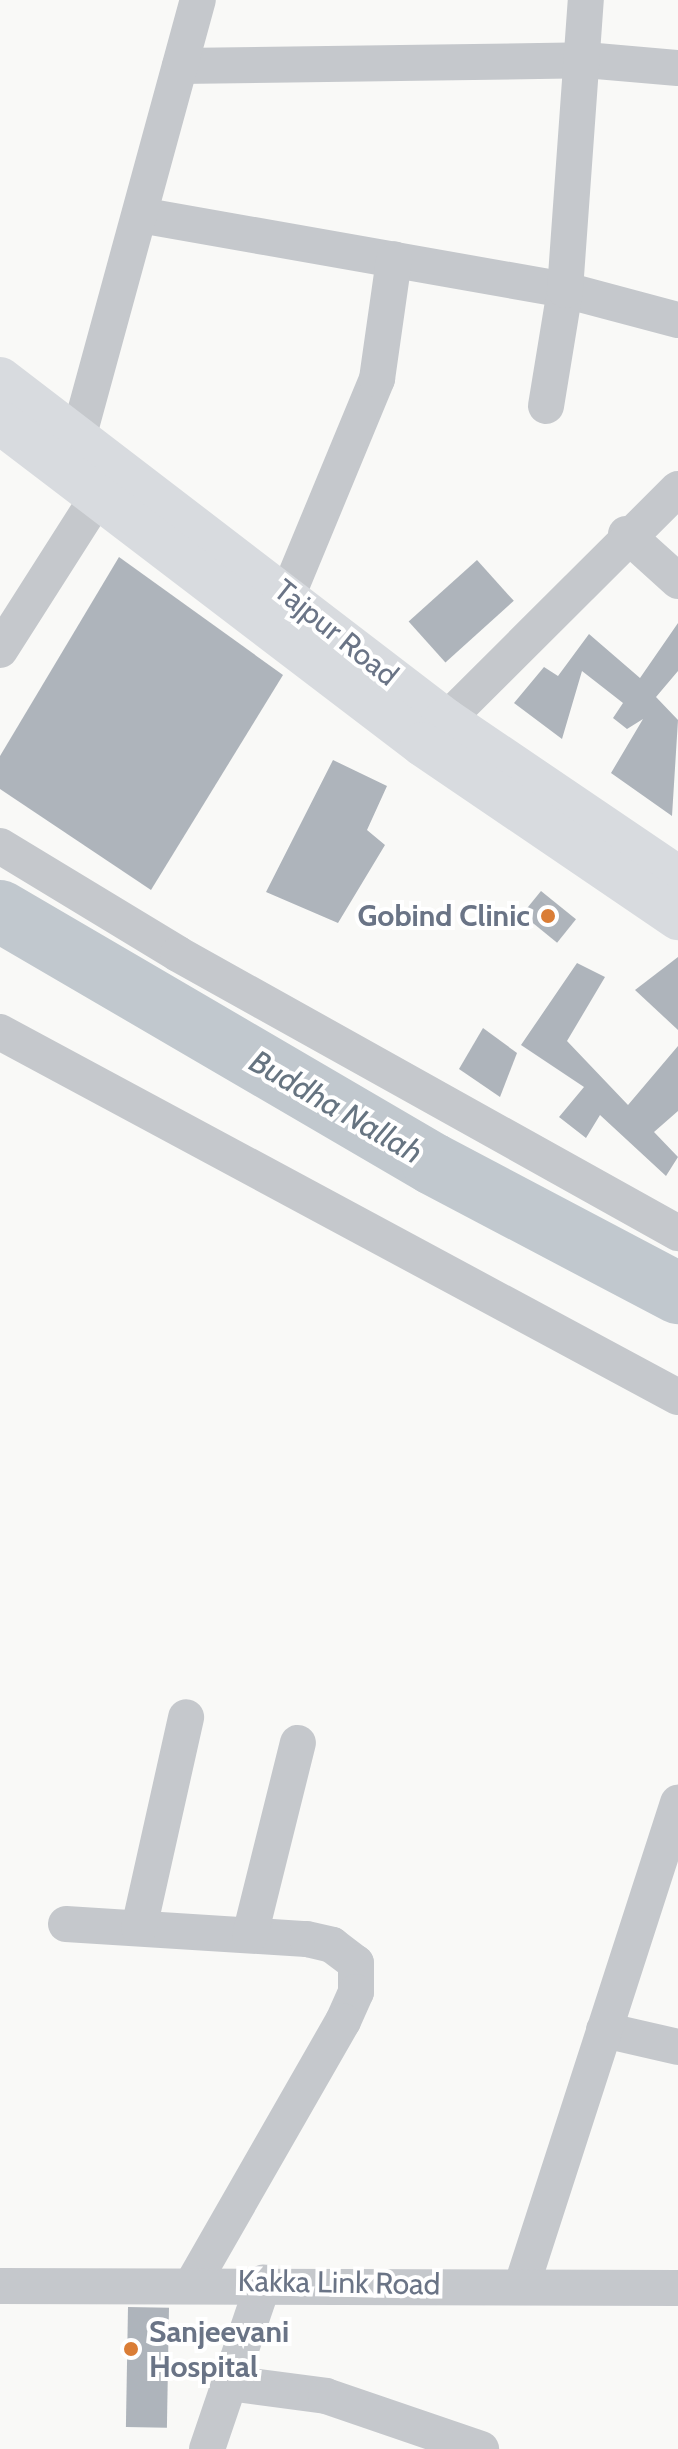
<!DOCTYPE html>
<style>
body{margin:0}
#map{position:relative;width:678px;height:2449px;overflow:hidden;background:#f9f9f7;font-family:Cabin,sans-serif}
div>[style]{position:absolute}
.river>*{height:62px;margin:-31px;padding:0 31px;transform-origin:31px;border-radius:31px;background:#c1c8ce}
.building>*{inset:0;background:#aeb4bb;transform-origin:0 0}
.minor>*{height:36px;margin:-18px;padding:0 18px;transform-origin:18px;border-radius:18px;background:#c5c8cc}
.major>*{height:44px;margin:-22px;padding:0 22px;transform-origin:22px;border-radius:22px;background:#d8dbdf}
.dots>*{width:22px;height:22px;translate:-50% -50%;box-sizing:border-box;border:4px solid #fff;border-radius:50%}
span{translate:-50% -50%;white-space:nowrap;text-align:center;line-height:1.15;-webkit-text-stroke:8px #fff;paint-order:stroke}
.street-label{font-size:30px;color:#6a7486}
.poi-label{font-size:30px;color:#6a7486;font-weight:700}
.right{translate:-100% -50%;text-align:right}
.left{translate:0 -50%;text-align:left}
.water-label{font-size:32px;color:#667481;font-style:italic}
</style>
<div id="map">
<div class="river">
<div style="left:0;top:911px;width:501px;rotate:30.3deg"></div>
<div style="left:433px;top:1164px;width:277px;rotate:27.8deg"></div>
</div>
<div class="building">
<div style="clip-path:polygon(119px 557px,283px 675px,151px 890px,0 789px,0 756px)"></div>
<div style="left:477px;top:560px;width:55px;height:92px;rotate:48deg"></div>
<div style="clip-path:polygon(678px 623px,678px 671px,656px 697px,678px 720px,672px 816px,611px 773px,643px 719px,627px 729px,613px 718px,623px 703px,582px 671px,562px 739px,514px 703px,544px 667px,558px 676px,589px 634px,640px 678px)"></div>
<div style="clip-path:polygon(333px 760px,387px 786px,367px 830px,385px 845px,338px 923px,266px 892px)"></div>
<div style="left:541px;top:891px;width:45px;height:30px;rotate:39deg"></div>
<div style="clip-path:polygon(678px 957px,678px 1030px,635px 990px)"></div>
<div style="clip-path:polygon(577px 963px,605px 977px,567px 1041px,628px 1105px,678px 1046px,678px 1111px,654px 1132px,678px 1157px,666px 1176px,600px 1115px,586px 1138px,559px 1117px,584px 1087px,521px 1045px)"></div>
<div style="clip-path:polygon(483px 1028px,517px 1053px,500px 1097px,459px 1069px)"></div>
<div style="left:128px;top:2307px;width:41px;height:120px;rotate:1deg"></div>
</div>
<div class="minor">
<div style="left:180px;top:66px;width:405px;rotate:-0.8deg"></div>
<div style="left:585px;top:60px;width:93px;rotate:4.9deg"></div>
<div style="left:140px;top:215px;width:432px;rotate:10deg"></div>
<div style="left:565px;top:290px;width:117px;rotate:14.9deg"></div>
<div style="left:546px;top:406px;width:118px;rotate:-80.7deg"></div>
<div style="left:565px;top:290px;width:291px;rotate:-85.9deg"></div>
<div style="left:78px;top:438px;width:454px;rotate:-74.7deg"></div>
<div style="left:626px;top:534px;width:70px;rotate:42.1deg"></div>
<div style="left:288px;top:594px;width:233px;rotate:-67.5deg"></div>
<div style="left:377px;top:379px;width:121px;rotate:-81.9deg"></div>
<div style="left:0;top:650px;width:183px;rotate:-57.5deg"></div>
<div style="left:427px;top:739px;width:354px;rotate:-44.9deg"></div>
<div style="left:0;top:846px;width:208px;rotate:31.2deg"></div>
<div style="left:178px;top:954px;width:573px;rotate:29.16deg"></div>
<div style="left:0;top:1032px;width:770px;rotate:28.3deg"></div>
<div style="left:66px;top:1924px;width:241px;rotate:3.6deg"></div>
<div style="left:307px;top:1939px;width:26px;rotate:13deg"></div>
<div style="left:332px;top:1945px;width:30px;rotate:37deg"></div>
<div style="left:356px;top:1963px;width:29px;rotate:90deg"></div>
<div style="left:356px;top:1992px;width:32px;rotate:114deg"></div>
<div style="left:343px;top:2021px;width:300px;rotate:119.8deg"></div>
<div style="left:139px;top:1928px;width:216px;rotate:-77.4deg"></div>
<div style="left:250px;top:1935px;width:198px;rotate:-76deg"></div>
<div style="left:604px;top:2030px;width:76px;rotate:12.9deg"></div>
<div style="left:522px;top:2285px;width:507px;rotate:-72.07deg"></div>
<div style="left:0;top:2286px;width:678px;rotate:0.17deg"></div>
<div style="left:229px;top:2383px;width:98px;rotate:7.6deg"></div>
<div style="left:326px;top:2396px;width:164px;rotate:18.9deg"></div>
<div style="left:207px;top:2449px;width:176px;rotate:-71.2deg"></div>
</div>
<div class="major">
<div style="left:0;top:379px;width:561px;rotate:37.46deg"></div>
<div style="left:445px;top:720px;width:282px;rotate:34.1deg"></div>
<div style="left:0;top:422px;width:531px;rotate:37.34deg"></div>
<div style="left:422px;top:744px;width:310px;rotate:34.2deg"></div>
</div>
<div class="dots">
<div style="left:548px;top:916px;background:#da7d36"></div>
<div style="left:131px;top:2349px;background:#da7d36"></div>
</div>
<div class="street-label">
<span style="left:336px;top:633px;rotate:39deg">Tajpur Road</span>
<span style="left:339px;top:2283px;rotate:1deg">Kakka Link Road</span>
</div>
<div class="poi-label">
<span class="right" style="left:530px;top:916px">Gobind Clinic</span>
<span class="left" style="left:149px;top:2349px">Sanjeevani<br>Hospital</span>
</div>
<div class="water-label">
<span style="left:336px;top:1107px;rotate:30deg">Buddha Nallah</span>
</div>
</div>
